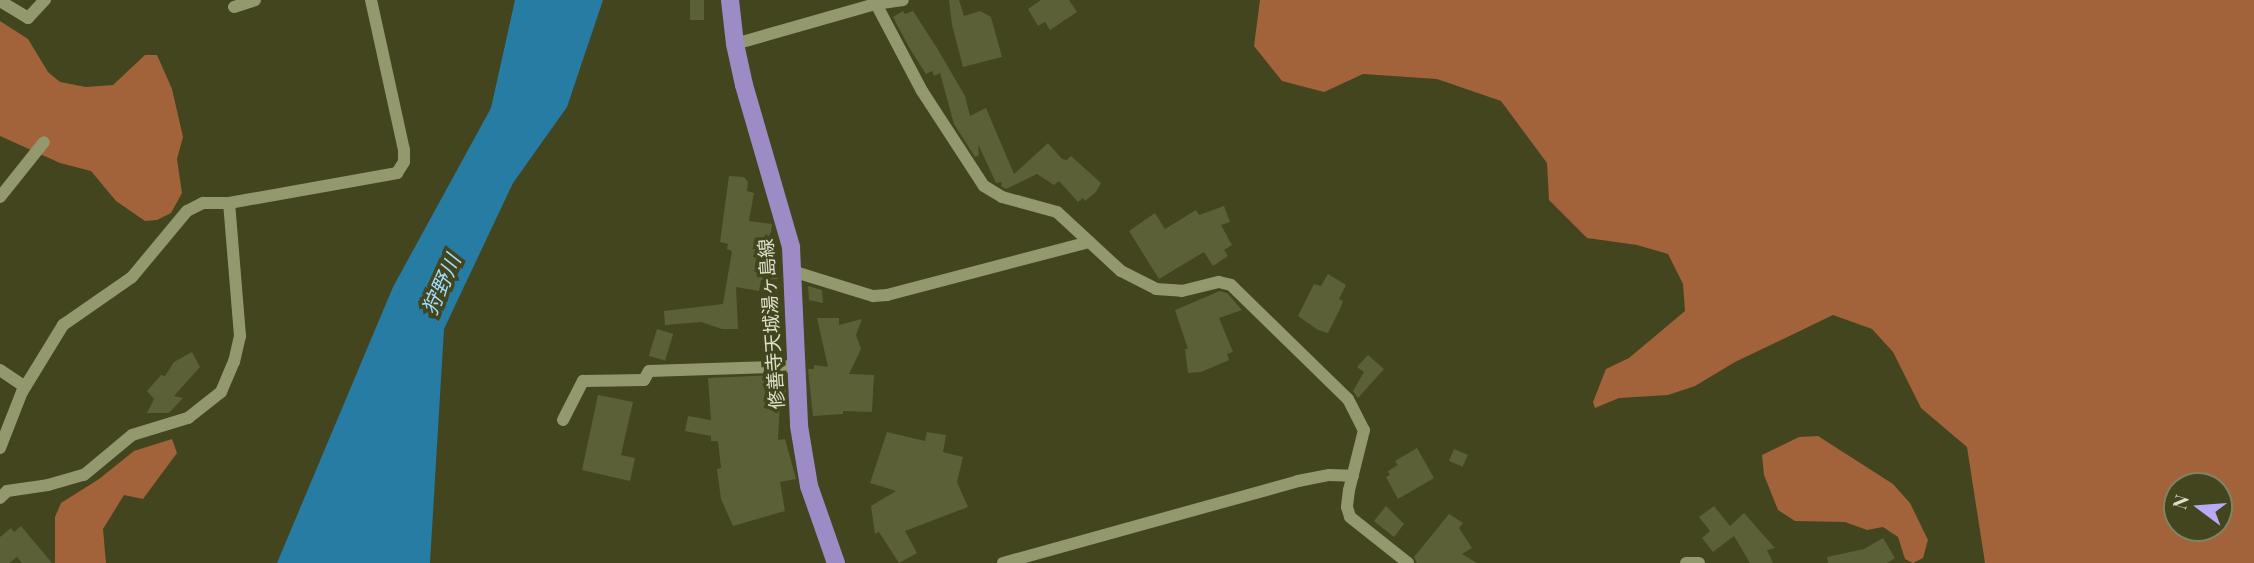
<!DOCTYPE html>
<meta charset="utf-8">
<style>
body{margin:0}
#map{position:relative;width:2254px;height:563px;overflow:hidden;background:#42451e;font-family:"Playfair Display","Noto Sans JP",serif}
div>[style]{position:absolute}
.forest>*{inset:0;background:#a2633a}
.water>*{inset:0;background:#277ca3}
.building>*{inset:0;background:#5c6037;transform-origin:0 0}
.minor>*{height:12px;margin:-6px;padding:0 6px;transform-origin:6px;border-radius:6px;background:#93986d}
.major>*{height:18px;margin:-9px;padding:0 9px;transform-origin:9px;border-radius:9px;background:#9c8bc5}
span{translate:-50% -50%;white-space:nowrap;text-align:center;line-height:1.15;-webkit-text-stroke:7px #42451e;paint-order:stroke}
.street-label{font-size:19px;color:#dee0ca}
.water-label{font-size:21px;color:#a0ddfe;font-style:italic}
.north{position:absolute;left:2163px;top:472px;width:70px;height:70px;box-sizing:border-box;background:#42451e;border:2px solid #808363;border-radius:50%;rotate:286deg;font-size:19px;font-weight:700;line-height:28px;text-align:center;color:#dee0ca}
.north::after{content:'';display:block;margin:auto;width:24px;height:32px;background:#b9aaf7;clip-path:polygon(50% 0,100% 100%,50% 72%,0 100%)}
</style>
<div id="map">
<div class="forest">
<div style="clip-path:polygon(evenodd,1260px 0,2254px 0,2254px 563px,1985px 563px,1967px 447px,1921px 408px,1893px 352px,1872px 329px,1833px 315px,1735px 362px,1695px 386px,1668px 395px,1619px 398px,1595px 408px,1593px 402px,1606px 369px,1629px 358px,1685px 311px,1683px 284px,1668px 254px,1637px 245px,1587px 238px,1549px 200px,1547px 163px,1501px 101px,1437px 79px,1363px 74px,1324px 92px,1282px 81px,1254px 46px,1260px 0,2177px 486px,2219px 486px,2219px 528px,2177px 528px,2177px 486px)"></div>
<div style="clip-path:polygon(0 21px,28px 39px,48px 72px,60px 82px,86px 87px,113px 85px,145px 55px,157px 55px,172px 89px,183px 137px,177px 159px,182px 193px,171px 213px,157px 220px,145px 221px,116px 201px,91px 171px,60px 163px,0 136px)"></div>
<div style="clip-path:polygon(1818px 436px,1893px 484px,1910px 503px,1928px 540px,1923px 558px,1913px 563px,1905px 559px,1898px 537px,1883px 527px,1867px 530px,1845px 522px,1795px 521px,1778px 510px,1764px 475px,1762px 455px,1799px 437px)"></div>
<div style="clip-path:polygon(172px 439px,177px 453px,143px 499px,124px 495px,103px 529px,106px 563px,55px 563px,55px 517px,61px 503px,99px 479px,134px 451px)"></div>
</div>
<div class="water">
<div style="clip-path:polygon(515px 0,603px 0,567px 107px,513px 183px,444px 329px,430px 563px,277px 563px,393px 287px,491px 108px)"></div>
</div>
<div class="building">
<div style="left:690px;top:0;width:14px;height:20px"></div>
<div style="clip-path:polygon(949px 0,959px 0,964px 16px,980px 11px,991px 17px,1002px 57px,963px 67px,952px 25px)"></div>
<div style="clip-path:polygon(1041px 0,1069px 0,1077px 12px,1050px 30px,1045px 22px,1038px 26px,1028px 9px)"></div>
<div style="clip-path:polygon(903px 11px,905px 14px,913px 11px,937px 48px,965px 96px,970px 116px,986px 108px,1014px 174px,1048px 143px,1062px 159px,1067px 160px,1071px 156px,1101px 183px,1096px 192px,1085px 201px,1083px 198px,1078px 202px,1059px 181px,1054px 185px,1037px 174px,1006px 189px,1001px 186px,1002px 182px,996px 183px,978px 144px,979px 155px,975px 157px,954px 124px,940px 73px,934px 76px,932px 71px,926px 74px,910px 49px,893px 17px)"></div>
<div style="clip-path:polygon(729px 176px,744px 177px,748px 182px,747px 191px,754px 193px,749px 221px,772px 224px,767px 265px,777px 264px,778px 279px,761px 280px,759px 291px,736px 287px,738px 329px,722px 329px,701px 322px,665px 325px,664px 311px,723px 304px,732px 251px,727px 249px,728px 244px,720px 242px)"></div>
<div style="clip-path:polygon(1224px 206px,1230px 222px,1221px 225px,1232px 245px,1224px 250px,1228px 256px,1213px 266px,1204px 252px,1159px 279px,1129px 231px,1155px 213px,1165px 229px,1196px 210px,1199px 215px)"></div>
<div style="clip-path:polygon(1328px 274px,1346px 285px,1339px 299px,1343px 301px,1340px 309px,1328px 333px,1318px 330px,1298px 316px,1314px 284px,1321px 286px)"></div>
<div style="clip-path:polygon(808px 286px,822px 290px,823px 303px,809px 300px)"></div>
<div style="clip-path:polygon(1220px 291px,1227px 293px,1242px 310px,1219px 318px,1233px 352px,1227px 354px,1229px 360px,1201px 372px,1188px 373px,1185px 349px,1188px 349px,1175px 310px)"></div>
<div style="clip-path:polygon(817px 318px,839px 318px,839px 325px,862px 319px,856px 335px,861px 349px,849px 374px,874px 375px,872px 412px,843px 411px,843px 414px,813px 416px,808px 369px,814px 369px,814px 365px,828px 367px)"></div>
<div style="left:657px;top:329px;width:17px;height:28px;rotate:17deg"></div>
<div style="clip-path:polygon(192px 352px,200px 367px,174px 396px,183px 398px,169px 413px,147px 413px,154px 399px,147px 391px,161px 375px,165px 376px,174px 362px)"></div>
<div style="clip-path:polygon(1368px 355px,1384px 369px,1358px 398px,1353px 391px,1364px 372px,1357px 367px)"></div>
<div style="clip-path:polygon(776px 375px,780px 390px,786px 390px,786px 400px,780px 402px,778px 440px,785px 439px,796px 479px,780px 482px,785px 511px,733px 526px,721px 499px,717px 469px,721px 468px,718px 441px,711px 441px,711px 436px,685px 431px,688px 416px,711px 420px,708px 378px)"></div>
<div style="clip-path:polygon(598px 395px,633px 402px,621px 455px,635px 458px,630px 481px,582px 470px)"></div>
<div style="clip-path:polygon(887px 432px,925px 441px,927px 432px,946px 435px,943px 452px,963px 457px,957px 482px,968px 507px,905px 531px,917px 553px,899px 563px,879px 532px,875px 534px,871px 506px,896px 491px,870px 483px)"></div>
<div style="clip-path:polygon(1417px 448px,1434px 478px,1398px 499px,1386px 477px,1390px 475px,1388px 471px,1398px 465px,1395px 461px)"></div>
<div style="left:1454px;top:449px;width:15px;height:13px;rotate:23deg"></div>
<div style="clip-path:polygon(1386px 506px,1404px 524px,1394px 537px,1374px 521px)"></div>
<div style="clip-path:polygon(1714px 506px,1730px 526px,1744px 513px,1775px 548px,1767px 550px,1773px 563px,1750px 563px,1734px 536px,1713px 552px,1702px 538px,1710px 531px,1699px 517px)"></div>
<div style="clip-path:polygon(1449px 514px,1463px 523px,1459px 528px,1472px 548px,1462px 554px,1477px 563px,1417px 563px,1414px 557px)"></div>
<div style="clip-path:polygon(21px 526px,52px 563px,22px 563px,17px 557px,9px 563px,0 563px,0 537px,11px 528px,14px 532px)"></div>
<div style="clip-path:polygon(1883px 538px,1895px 558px,1887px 563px,1828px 563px,1827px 557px,1864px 549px)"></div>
</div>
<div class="minor">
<div style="left:874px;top:0;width:103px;rotate:62.2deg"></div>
<div style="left:922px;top:91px;width:113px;rotate:56.9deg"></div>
<div style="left:984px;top:186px;width:21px;rotate:31deg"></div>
<div style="left:1002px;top:197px;width:57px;rotate:15.3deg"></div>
<div style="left:1057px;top:212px;width:87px;rotate:42.7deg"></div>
<div style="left:1121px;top:271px;width:39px;rotate:27deg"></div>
<div style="left:1156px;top:289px;width:26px;rotate:4deg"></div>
<div style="left:1182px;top:291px;width:38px;rotate:-14deg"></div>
<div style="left:1219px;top:282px;width:12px;rotate:14deg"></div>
<div style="left:1231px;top:285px;width:163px;rotate:44.3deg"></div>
<div style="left:1348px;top:399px;width:35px;rotate:63deg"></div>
<div style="left:1364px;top:430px;width:62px;rotate:104deg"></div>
<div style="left:1349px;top:490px;width:17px;rotate:97deg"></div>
<div style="left:1347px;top:507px;width:10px;rotate:73deg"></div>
<div style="left:1350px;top:517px;width:74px;rotate:38.4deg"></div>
<div style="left:0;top:1px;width:33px;rotate:31deg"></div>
<div style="left:28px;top:18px;width:25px;rotate:-47deg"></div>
<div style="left:234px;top:7px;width:22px;rotate:-18deg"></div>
<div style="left:735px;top:44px;width:146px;rotate:-15.9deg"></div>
<div style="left:875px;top:4px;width:28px;rotate:-8deg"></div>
<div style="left:0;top:197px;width:70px;rotate:-51.3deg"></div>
<div style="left:792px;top:271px;width:85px;rotate:17.2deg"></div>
<div style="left:873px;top:296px;width:14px;rotate:-4deg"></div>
<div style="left:887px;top:295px;width:209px;rotate:-14.7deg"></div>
<div style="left:0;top:370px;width:30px;rotate:34deg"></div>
<div style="left:563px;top:420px;width:44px;rotate:-62.9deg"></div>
<div style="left:583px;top:381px;width:61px;rotate:-0.9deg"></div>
<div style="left:644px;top:380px;width:10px;rotate:-61deg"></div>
<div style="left:649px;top:371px;width:148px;rotate:-1.9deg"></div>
<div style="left:0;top:448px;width:60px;rotate:-68.6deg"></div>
<div style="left:22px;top:392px;width:79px;rotate:-58.5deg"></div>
<div style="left:63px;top:325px;width:84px;rotate:-34.8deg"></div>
<div style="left:132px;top:277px;width:86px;rotate:-50.2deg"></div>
<div style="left:187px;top:211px;width:18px;rotate:-27deg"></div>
<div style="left:203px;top:203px;width:26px"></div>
<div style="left:0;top:498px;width:10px;rotate:-45deg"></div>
<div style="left:7px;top:491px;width:41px;rotate:-8.3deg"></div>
<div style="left:48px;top:485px;width:37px;rotate:-16deg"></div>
<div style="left:84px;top:475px;width:62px;rotate:-39.8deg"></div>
<div style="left:132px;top:435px;width:59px;rotate:-16.9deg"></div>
<div style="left:188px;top:418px;width:42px;rotate:-38.2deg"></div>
<div style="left:221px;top:392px;width:33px;rotate:-67deg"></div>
<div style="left:234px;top:362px;width:27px;rotate:-77deg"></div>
<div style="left:240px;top:336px;width:133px;rotate:-94.7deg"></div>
<div style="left:229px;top:203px;width:171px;rotate:-10.1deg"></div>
<div style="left:397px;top:173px;width:13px;rotate:-58deg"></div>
<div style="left:404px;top:162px;width:12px;rotate:-90deg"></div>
<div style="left:404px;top:150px;width:154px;rotate:-102.4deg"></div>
<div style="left:1003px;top:563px;width:306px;rotate:-15.5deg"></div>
<div style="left:1298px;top:481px;width:32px;rotate:-11deg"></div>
<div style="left:1329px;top:475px;width:24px;rotate:2deg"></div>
<div style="left:1686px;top:563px;width:13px"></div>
</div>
<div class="major">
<div style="left:730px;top:0;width:44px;rotate:83.5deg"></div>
<div style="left:735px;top:44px;width:42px;rotate:77.6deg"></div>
<div style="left:744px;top:85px;width:169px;rotate:73.8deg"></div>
<div style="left:791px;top:247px;width:179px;rotate:87.4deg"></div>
<div style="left:799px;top:426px;width:61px;rotate:80.5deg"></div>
<div style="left:809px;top:486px;width:82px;rotate:70.7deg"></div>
</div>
<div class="street-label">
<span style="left:771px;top:324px;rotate:-94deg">修善寺天城湯ヶ島線</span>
</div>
<div class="water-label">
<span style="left:440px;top:284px;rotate:-66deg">狩野川</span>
</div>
<div class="north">N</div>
</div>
